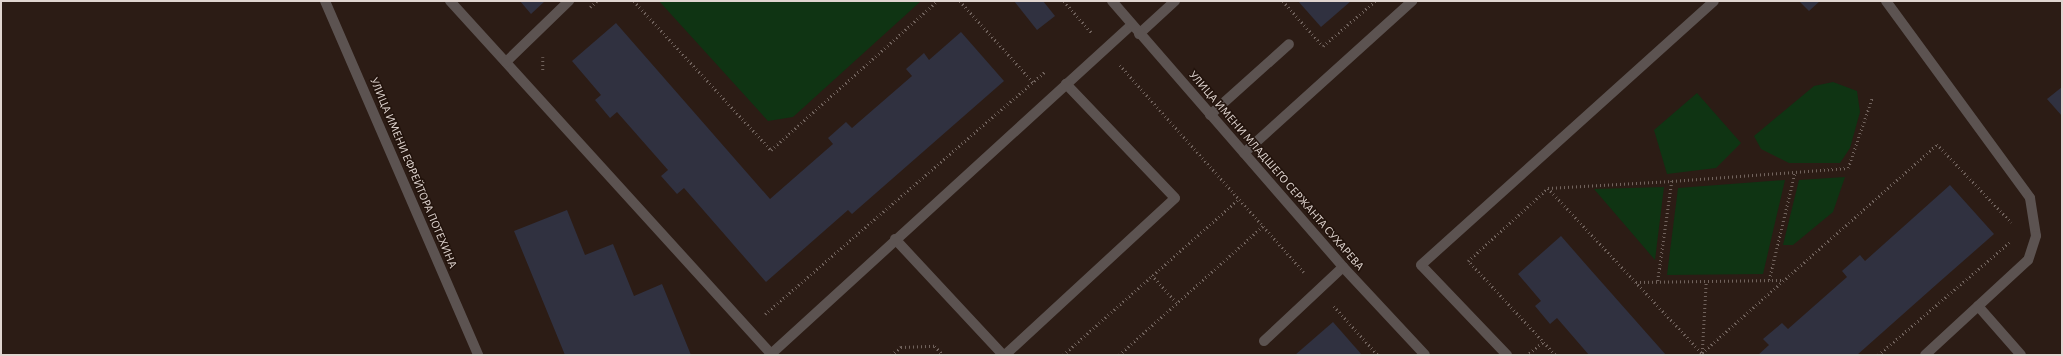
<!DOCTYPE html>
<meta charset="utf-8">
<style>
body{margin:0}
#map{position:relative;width:2063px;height:356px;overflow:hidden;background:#2c1c15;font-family:"Alegreya Sans",sans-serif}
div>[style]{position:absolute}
.green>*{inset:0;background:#0f3413}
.building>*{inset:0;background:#303140}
.path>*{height:2.5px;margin-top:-1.25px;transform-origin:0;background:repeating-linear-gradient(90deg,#71635d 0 1px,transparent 0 4px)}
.service>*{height:10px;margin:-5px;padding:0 5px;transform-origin:5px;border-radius:5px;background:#5c5351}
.minor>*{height:10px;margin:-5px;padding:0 5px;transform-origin:5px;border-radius:5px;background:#5c5351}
span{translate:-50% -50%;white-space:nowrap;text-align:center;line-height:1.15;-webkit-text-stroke:3px #22130c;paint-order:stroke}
.street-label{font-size:12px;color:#e0d5d0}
.frame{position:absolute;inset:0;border:2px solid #e0d5d0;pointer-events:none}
</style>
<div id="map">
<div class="green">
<div style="clip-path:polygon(659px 1px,921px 1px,793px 117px,768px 121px)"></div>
<div style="clip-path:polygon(1833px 82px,1857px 91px,1860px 112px,1850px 148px,1840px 163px,1789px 163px,1761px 149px,1754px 136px,1814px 86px)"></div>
<div style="clip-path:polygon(1697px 93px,1741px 143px,1716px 168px,1667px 174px,1654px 130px)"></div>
<div style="clip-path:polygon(1845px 177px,1833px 212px,1793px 245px,1783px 245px,1799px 180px)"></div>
<div style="clip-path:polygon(1785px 180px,1763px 274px,1667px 275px,1678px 188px)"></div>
<div style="clip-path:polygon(1664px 187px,1655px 260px,1594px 189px)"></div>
</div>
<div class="building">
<div style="clip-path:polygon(520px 1px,545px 1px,531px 14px)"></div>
<div style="clip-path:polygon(1014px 1px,1043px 1px,1055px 16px,1037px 30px)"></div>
<div style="clip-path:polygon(1298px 1px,1351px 1px,1321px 27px)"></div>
<div style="clip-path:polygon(1799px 1px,1820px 1px,1809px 11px)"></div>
<div style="clip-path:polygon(616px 23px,770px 199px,833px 144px,828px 138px,846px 122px,852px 128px,912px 76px,906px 69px,924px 53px,929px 60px,961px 32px,1004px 81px,852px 214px,848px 210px,766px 282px,684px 188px,677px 194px,661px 176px,668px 170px,617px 112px,610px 118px,595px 100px,601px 95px,572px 61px)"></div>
<div style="clip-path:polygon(2062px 87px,2062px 116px,2047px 99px)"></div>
<div style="clip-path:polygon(1950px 185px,1994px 234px,1937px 284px,1857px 355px,1758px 355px,1769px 345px,1763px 339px,1782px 323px,1788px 329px,1847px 277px,1842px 271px,1860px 255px,1865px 261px)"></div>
<div style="clip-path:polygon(567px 210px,585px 255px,613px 244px,634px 296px,662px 284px,691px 355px,565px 355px,514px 231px)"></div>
<div style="clip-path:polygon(1561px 236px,1589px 268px,1666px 355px,1589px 355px,1557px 318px,1550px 324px,1535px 306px,1541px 301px,1518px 274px)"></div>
<div style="clip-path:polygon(1333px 322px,1362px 355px,1295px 355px)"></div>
</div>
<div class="path">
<div style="left:634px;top:1px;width:202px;rotate:47.4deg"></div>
<div style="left:771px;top:150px;width:223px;rotate:-41.9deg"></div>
<div style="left:960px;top:1px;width:109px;rotate:48deg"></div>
<div style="left:1064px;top:1px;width:43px;rotate:48.8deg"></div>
<div style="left:1283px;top:1px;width:60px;rotate:48.4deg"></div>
<div style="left:1323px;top:46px;width:69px;rotate:-40.9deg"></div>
<div style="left:590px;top:7px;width:9px;rotate:-41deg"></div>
<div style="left:543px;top:57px;width:13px;rotate:90deg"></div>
<div style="left:1120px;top:65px;width:277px;rotate:48.4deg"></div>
<div style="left:1672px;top:181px;width:176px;rotate:-4.2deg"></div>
<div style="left:1848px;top:168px;width:74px;rotate:-71.1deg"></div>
<div style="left:1548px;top:188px;width:124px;rotate:-3.2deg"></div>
<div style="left:1672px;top:181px;width:101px;rotate:98deg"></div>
<div style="left:1152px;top:275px;width:38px;rotate:48deg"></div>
<div style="left:1769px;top:280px;width:111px;rotate:-76.5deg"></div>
<div style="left:1636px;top:282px;width:148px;rotate:-0.8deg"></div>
<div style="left:1334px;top:306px;width:66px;rotate:48.1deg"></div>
<div style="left:765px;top:314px;width:371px;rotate:-40.9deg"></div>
<div style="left:1529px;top:353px;width:18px;rotate:-38deg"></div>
<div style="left:1702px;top:353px;width:72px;rotate:-86.8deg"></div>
<div style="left:891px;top:355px;width:13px;rotate:-39deg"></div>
<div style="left:901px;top:347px;width:34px;rotate:-2deg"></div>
<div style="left:935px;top:346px;width:12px;rotate:48deg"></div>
<div style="left:1063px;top:355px;width:235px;rotate:-41.6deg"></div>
<div style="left:1119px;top:355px;width:193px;rotate:-41.9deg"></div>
<div style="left:1555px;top:355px;width:128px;rotate:-132.8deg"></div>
<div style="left:1468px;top:261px;width:108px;rotate:-42.4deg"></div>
<div style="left:1548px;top:188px;width:226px;rotate:47deg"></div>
<div style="left:1702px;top:353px;width:314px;rotate:-41.6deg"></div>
<div style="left:1937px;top:144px;width:108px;rotate:46.5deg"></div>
<div style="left:1878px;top:355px;width:174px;rotate:-40.6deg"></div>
</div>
<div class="service">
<div style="left:450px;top:1px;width:477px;rotate:47.7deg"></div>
<div style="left:1886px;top:1px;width:244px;rotate:53.8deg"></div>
<div style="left:2030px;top:198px;width:38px;rotate:81deg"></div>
<div style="left:2036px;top:236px;width:25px;rotate:108deg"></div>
<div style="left:2028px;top:260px;width:140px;rotate:137.3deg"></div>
<div style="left:1139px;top:34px;width:49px;rotate:-42.5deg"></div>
<div style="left:506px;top:62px;width:88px;rotate:-44.1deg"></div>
<div style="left:1210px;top:115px;width:106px;rotate:-41.9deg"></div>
<div style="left:1244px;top:153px;width:227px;rotate:-42.1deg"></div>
<div style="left:895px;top:239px;width:158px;rotate:47deg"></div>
<div style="left:1978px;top:306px;width:65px;rotate:48.7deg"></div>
<div style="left:1264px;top:341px;width:108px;rotate:-43.1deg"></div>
<div style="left:770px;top:355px;width:490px;rotate:-42.4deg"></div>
<div style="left:1005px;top:355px;width:231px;rotate:-42.7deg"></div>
<div style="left:1175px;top:198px;width:158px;rotate:-133.7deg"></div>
<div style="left:1507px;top:355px;width:124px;rotate:-133.7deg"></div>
<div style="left:1421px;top:265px;width:394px;rotate:-42deg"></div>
</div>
<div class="minor">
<div style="left:325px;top:1px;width:386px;rotate:66.6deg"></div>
<div style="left:1112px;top:1px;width:352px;rotate:49deg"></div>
<div style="left:1343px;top:267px;width:120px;rotate:47deg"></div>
</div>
<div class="street-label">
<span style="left:1276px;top:171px;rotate:49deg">УЛИЦА ИМЕНИ МЛАДШЕГО СЕРЖАНТА СУХАРЕВА</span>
<span style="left:413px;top:173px;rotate:67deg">УЛИЦА ИМЕНИ ЕФРЕЙТОРА ПОТЕХИНА</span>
</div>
<div class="frame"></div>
</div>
